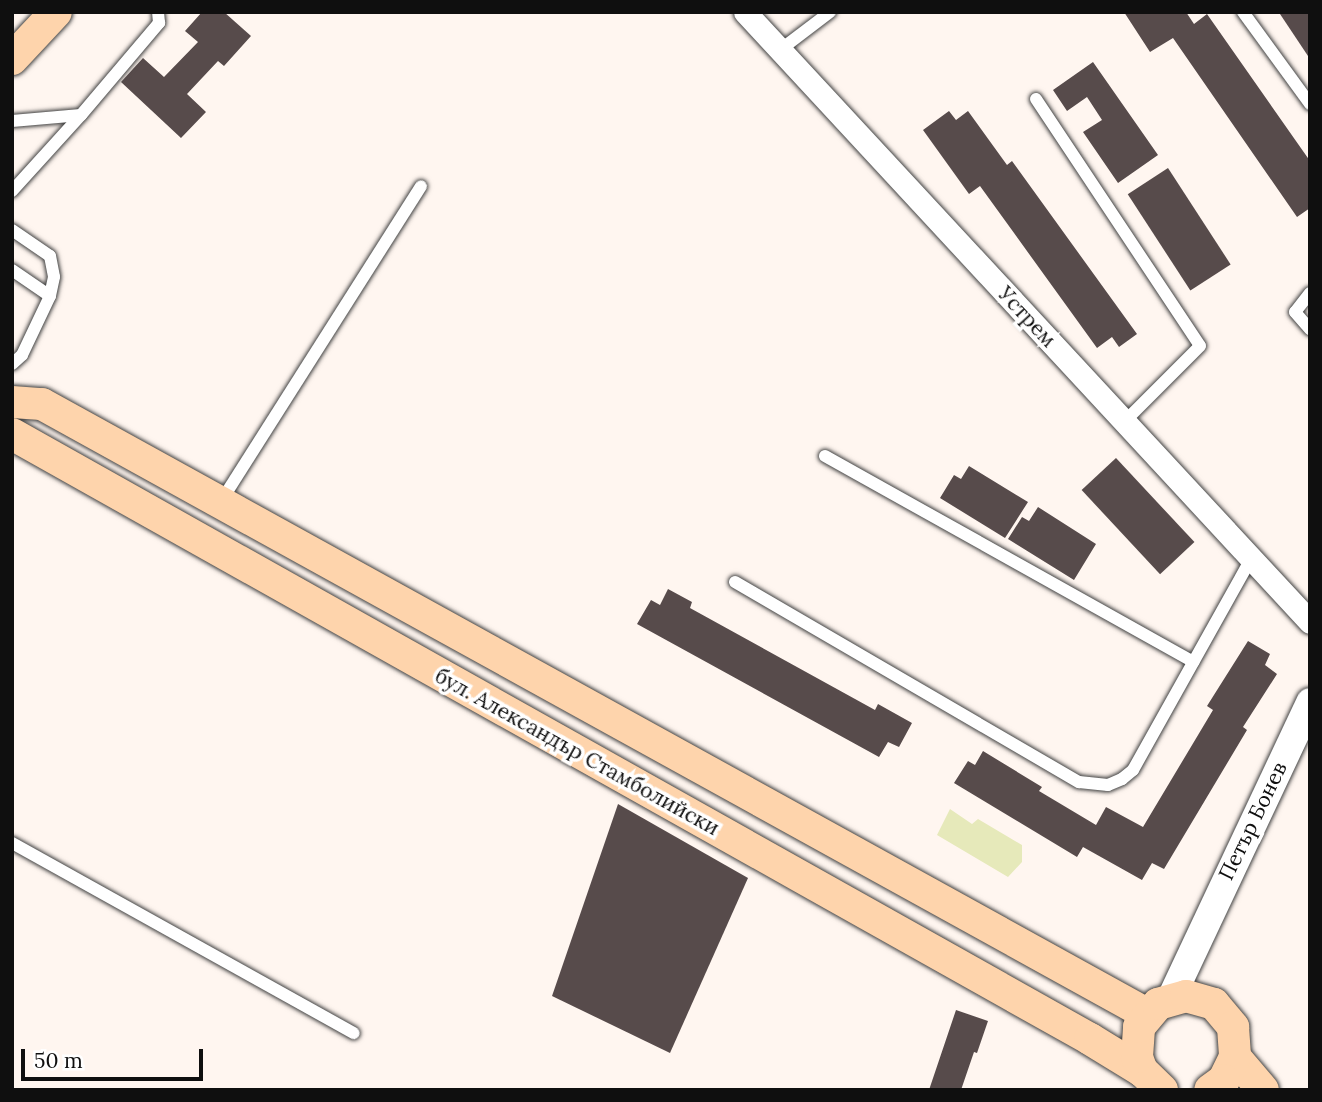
<!DOCTYPE html>
<meta charset="utf-8">
<style>
body{margin:0}
#map{position:relative;width:1322px;height:1102px;overflow:hidden;background:#fff6f0;font-family:Lora,serif}
div>[style]{position:absolute}
.green>*{inset:0;background:#e6e9ba}
.building>*{inset:0;background:#574b4b;transform-origin:0 0}
.roads{filter:drop-shadow(0 0 2px #424242) drop-shadow(0 0 2px #424242)}
.service>*{height:12px;margin:-6px;padding:0 6px;transform-origin:6px;border-radius:6px;background:#fff}
.minor>*{height:23px;margin:-11.5px;padding:0 11.5px;transform-origin:11.5px;border-radius:11.5px;background:#fff}
.tertiary>*{height:28px;margin:-14px;padding:0 14px;transform-origin:14px;border-radius:14px;background:#fff}
.secondary>*{height:32px;margin:-16px;padding:0 16px;transform-origin:16px;border-radius:16px;background:#fed4ac}
span{translate:-50% -50%;white-space:nowrap;text-align:center;line-height:1.15;-webkit-text-stroke:7px #fff;paint-order:stroke}
.street-label{font-size:21px;color:#0f0f0f}
.frame{position:absolute;inset:0;border:14px solid #0f0f0f;pointer-events:none}
.scale{position:absolute;left:21px;top:1049px;width:182px;height:32px;box-sizing:border-box;border:4px solid #0f0f0f;border-top:0;padding-left:9px;font-size:21px;line-height:24px;white-space:nowrap;color:#0f0f0f;-webkit-text-stroke:5px #fff;paint-order:stroke}
</style>
<div id="map">
<div class="green">
<div style="clip-path:polygon(950px 809px,972px 824px,978px 819px,1022px 845px,1022px 862px,1008px 877px,937px 835px)"></div>
</div>
<div class="building">
<div style="clip-path:polygon(202px 12px,224px 12px,251px 36px,224px 66px,218px 61px,187px 94px,206px 112px,181px 138px,121px 82px,143px 58px,164px 77px,198px 42px,185px 31px)"></div>
<div style="clip-path:polygon(1124px 12px,1186px 12px,1194px 24px,1207px 14px,1310px 161px,1310px 208px,1297px 217px,1173px 38px,1150px 52px)"></div>
<div style="clip-path:polygon(1284px 12px,1310px 12px,1310px 59px,1280px 14px)"></div>
<div style="clip-path:polygon(1093px 62px,1158px 155px,1118px 183px,1083px 132px,1102px 120px,1087px 97px,1067px 111px,1053px 90px)"></div>
<div style="clip-path:polygon(949px 111px,956px 120px,968px 111px,1007px 165px,1012px 161px,1137px 334px,1119px 347px,1112px 337px,1097px 348px,980px 186px,969px 194px,923px 130px)"></div>
<div style="left:1168px;top:168px;width:115px;height:48px;rotate:57deg"></div>
<div style="left:1116px;top:458px;width:115px;height:47px;rotate:47deg"></div>
<div style="clip-path:polygon(969px 466px,1028px 502px,1005px 538px,940px 498px,954px 475px,961px 479px)"></div>
<div style="clip-path:polygon(1038px 507px,1096px 544px,1074px 580px,1008px 539px,1022px 517px,1029px 521px)"></div>
<div style="clip-path:polygon(668px 589px,692px 602px,690px 608px,875px 710px,878px 704px,912px 723px,899px 747px,888px 742px,879px 757px,637px 624px,651px 600px,660px 605px)"></div>
<div style="clip-path:polygon(1248px 641px,1270px 654px,1265px 665px,1277px 674px,1243px 727px,1247px 730px,1164px 869px,1152px 863px,1142px 880px,1083px 847px,1077px 857px,954px 783px,968px 761px,975px 765px,983px 751px,1042px 787px,1039px 791px,1096px 825px,1106px 807px,1143px 827px,1213px 710px,1207px 706px)"></div>
<div style="clip-path:polygon(618px 804px,748px 878px,670px 1053px,552px 996px)"></div>
<div style="clip-path:polygon(956px 1010px,988px 1021px,977px 1053px,974px 1052px,961px 1090px,929px 1090px)"></div>
</div>
<div class="roads">
<div class="service">
<div style="left:1243px;top:12px;width:114px;rotate:53.9deg"></div>
<div style="left:780px;top:50px;width:63px;rotate:-37.2deg"></div>
<div style="left:1036px;top:99px;width:296px;rotate:56.4deg"></div>
<div style="left:1200px;top:346px;width:107px;rotate:135deg"></div>
<div style="left:12px;top:121px;width:69px;rotate:-5deg"></div>
<div style="left:81px;top:115px;width:121px;rotate:-49.7deg"></div>
<div style="left:159px;top:23px;width:11px;rotate:-95deg"></div>
<div style="left:12px;top:191px;width:103px;rotate:-47.8deg"></div>
<div style="left:12px;top:230px;width:46px;rotate:34.4deg"></div>
<div style="left:50px;top:256px;width:21px;rotate:79deg"></div>
<div style="left:54px;top:277px;width:19px;rotate:102deg"></div>
<div style="left:50px;top:296px;width:65px;rotate:115.4deg"></div>
<div style="left:22px;top:355px;width:13px;rotate:138deg"></div>
<div style="left:12px;top:270px;width:46px;rotate:34.4deg"></div>
<div style="left:1310px;top:293px;width:24px;rotate:128deg"></div>
<div style="left:1295px;top:312px;width:23px;rotate:49deg"></div>
<div style="left:825px;top:456px;width:422px;rotate:29.2deg"></div>
<div style="left:220px;top:503px;width:375px;rotate:-57.6deg"></div>
<div style="left:735px;top:582px;width:398px;rotate:30.2deg"></div>
<div style="left:1079px;top:782px;width:29px;rotate:6deg"></div>
<div style="left:1108px;top:785px;width:15px;rotate:-23deg"></div>
<div style="left:1122px;top:779px;width:14px;rotate:-39deg"></div>
<div style="left:1133px;top:770px;width:242px;rotate:-60.8deg"></div>
<div style="left:12px;top:843px;width:391px;rotate:29.1deg"></div>
</div>
<div class="minor">
<div style="left:745px;top:12px;width:831px;rotate:47.19deg"></div>
</div>
<div class="tertiary">
<div style="left:1171px;top:998px;width:327px;rotate:-64.8deg"></div>
</div>
<div class="secondary">
<div style="left:12px;top:59px;width:64px;rotate:-46.9deg"></div>
<div style="left:12px;top:402px;width:30px;rotate:4deg"></div>
<div style="left:42px;top:404px;width:1262px;rotate:28.9deg"></div>
<div style="left:12px;top:434px;width:1236px;rotate:29.3deg"></div>
<div style="left:1090px;top:1039px;width:61px;rotate:31.6deg"></div>
<div style="left:1235px;top:1057px;width:43px;rotate:49.7deg"></div>
<div style="left:1162px;top:1090px;width:28px;rotate:-136deg"></div>
<div style="left:1142px;top:1071px;width:15px;rotate:-110deg"></div>
<div style="left:1137px;top:1057px;width:30px;rotate:-86deg"></div>
<div style="left:1139px;top:1027px;width:30px;rotate:-50deg"></div>
<div style="left:1158px;top:1004px;width:29px;rotate:-16deg"></div>
<div style="left:1186px;top:996px;width:29px;rotate:16deg"></div>
<div style="left:1214px;top:1004px;width:30px;rotate:50deg"></div>
<div style="left:1233px;top:1027px;width:30px;rotate:86deg"></div>
<div style="left:1235px;top:1057px;width:25px;rotate:116deg"></div>
<div style="left:1224px;top:1080px;width:17px;rotate:144deg"></div>
</div>
</div>
<div class="street-label">
<span style="left:1027px;top:317px;rotate:47deg">Устрем</span>
<span style="left:577px;top:752px;rotate:29deg">бул. Александър Стамболийски</span>
<span style="left:1253px;top:821px;rotate:-64deg">Петър Бонев</span>
</div>
<div class="frame"></div>
<div class="scale">50 m</div>
</div>
